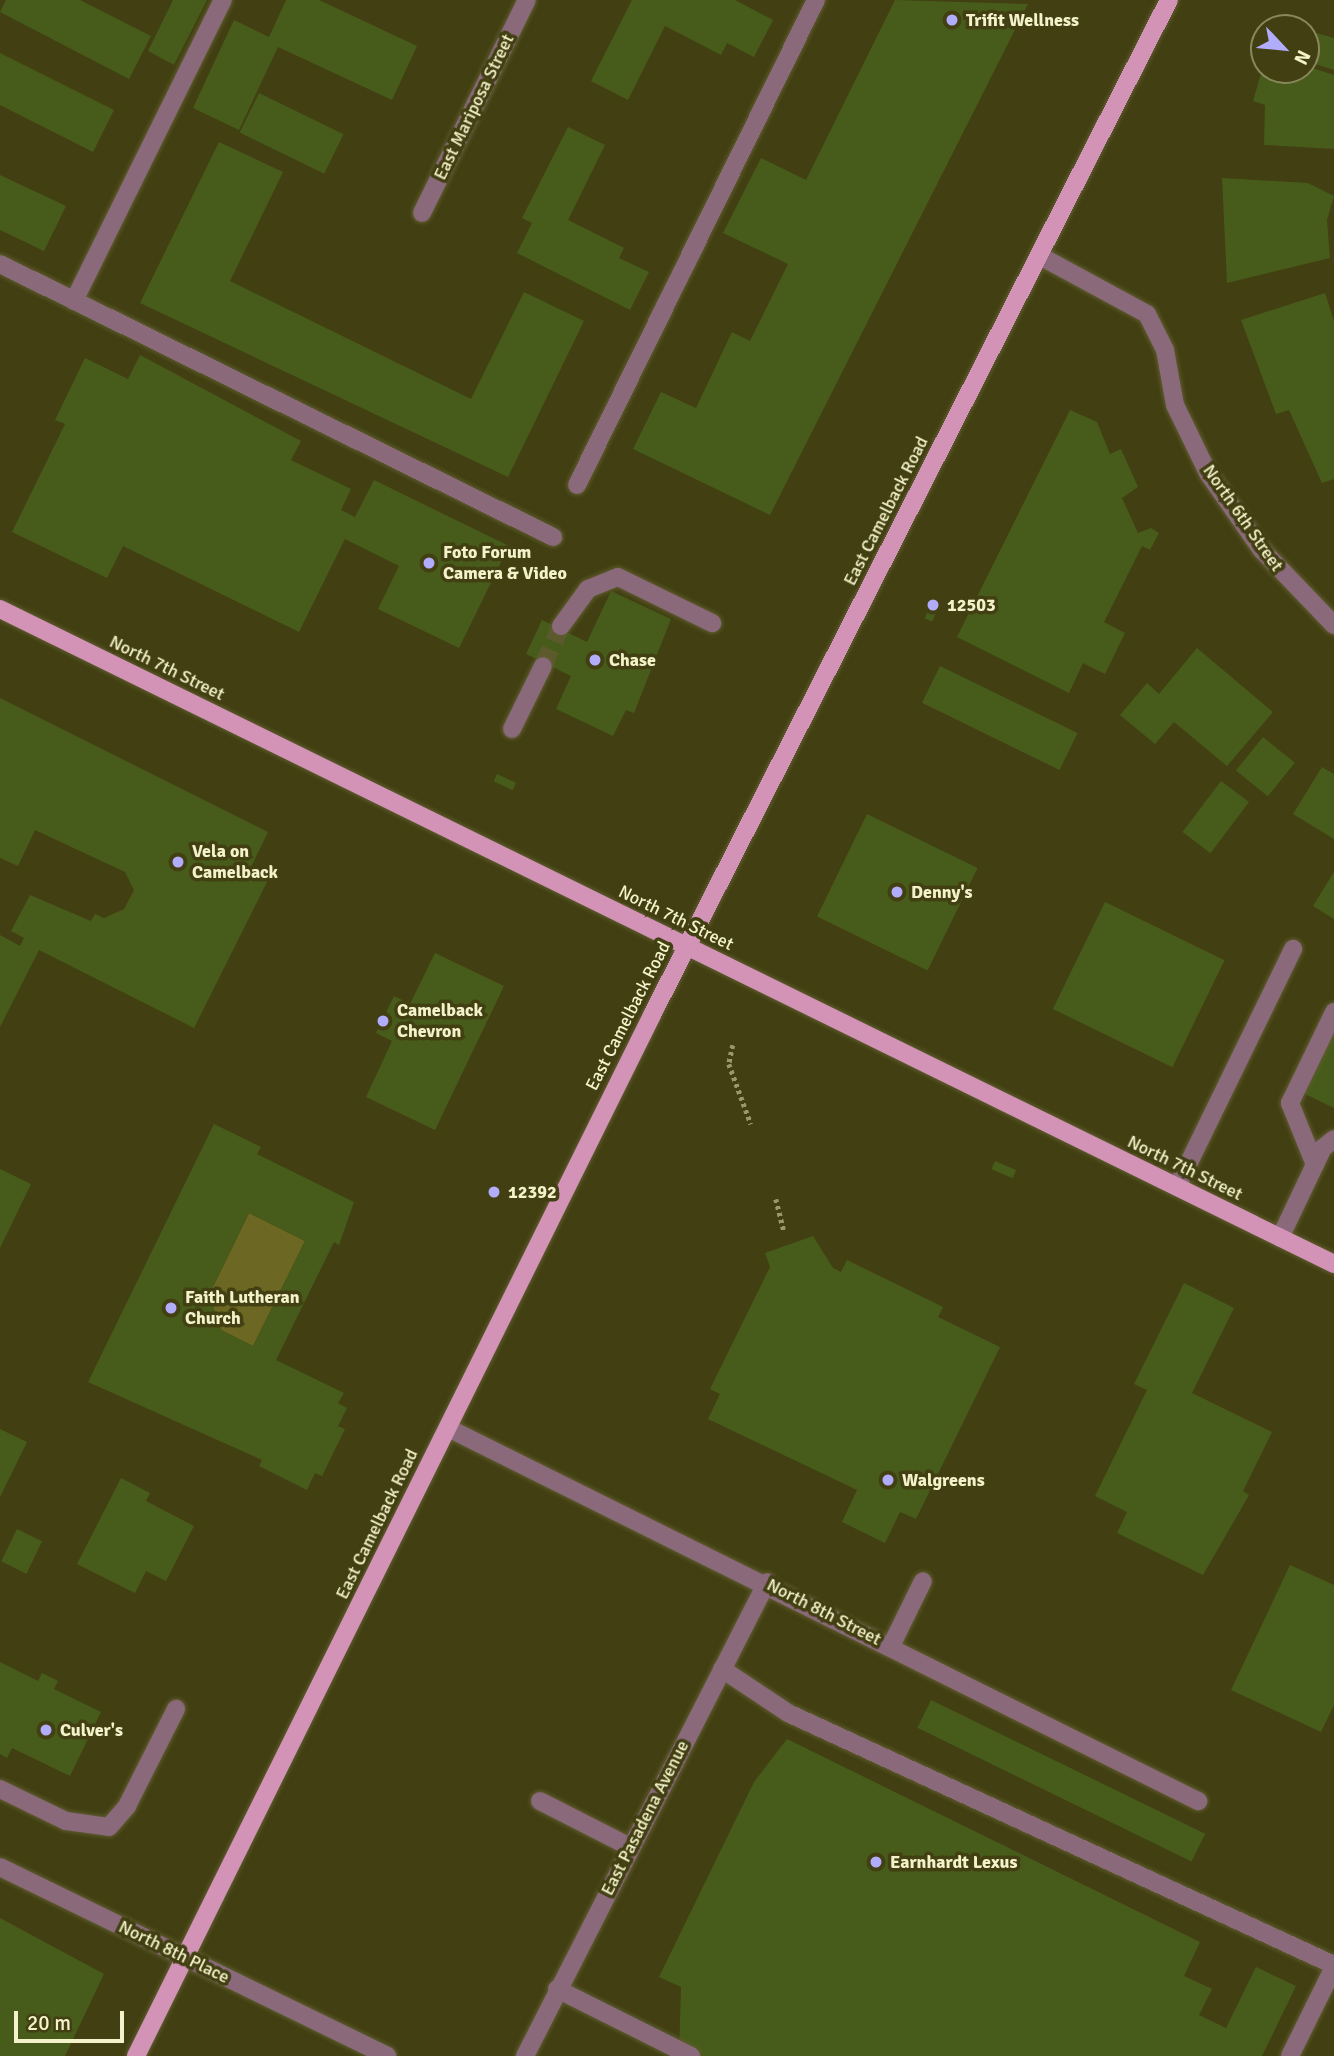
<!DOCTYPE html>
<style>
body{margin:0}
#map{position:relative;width:1334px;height:2056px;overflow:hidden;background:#423f12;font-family:Signika,sans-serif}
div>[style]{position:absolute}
.green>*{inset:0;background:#6c6823}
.building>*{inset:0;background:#475c1a;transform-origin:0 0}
.minor-tunnel>*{height:18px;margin-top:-9px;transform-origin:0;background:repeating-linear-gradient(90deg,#5d5a2e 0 18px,transparent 0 27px)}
.path>*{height:4.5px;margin-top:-2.25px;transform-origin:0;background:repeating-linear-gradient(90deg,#9a976d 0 3.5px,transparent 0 7px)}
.roads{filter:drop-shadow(0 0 2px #5e5c2f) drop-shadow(0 0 2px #5e5c2f)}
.minor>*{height:18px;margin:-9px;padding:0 9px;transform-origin:9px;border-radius:9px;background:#89697a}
.major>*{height:18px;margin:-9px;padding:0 9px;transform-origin:9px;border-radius:9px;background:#d393b6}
.dots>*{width:19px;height:19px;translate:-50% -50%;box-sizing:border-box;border:4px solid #423f12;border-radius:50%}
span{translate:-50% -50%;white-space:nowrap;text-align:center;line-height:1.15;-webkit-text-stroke:7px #423f12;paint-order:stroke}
.poi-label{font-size:18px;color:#f4f2ca;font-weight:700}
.left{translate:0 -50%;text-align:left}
.street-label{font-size:18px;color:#f4f2ca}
.north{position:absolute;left:1250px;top:14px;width:70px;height:70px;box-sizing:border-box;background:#423f12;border:2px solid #89875c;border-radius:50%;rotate:116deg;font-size:19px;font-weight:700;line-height:28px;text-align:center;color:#f4f2ca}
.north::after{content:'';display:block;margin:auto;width:24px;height:32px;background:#b1adfa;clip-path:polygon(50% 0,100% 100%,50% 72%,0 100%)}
.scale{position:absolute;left:14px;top:2011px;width:110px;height:32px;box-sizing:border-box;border:4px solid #f4f2ca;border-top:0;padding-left:9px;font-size:21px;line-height:24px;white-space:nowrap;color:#f4f2ca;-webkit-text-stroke:5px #423f12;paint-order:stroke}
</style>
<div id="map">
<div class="green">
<div style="clip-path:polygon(249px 1213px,305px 1241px,253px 1346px,221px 1330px,209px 1295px)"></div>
</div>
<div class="building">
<div style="clip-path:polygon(6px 0,80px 0,151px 36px,129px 79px,0 12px)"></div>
<div style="clip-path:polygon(173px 0,207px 0,174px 65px,148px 51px)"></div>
<div style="clip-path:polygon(286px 0,319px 0,417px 46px,392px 100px,278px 47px,239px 130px,193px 108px,234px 20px,269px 37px)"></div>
<div style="clip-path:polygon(632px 0,735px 0,773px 20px,754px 57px,727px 43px,721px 55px,665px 26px,628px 100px,591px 81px)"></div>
<div style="clip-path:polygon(895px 0,1028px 4px,770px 515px,633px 449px,661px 392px,696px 408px,732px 332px,750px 341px,788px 264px,723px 233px,761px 158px,806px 180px)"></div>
<div style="clip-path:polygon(1306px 30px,1334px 38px,1334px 70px,1306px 61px)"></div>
<div style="clip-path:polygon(0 53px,114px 110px,93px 152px,0 105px)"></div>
<div style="clip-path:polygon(1306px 66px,1334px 75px,1334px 149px,1264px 145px,1265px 105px,1253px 101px,1262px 70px)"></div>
<div style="left:259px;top:93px;width:94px;height:44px;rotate:26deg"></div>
<div style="clip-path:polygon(568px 127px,605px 145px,568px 220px,624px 248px,619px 258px,649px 272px,630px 310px,517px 253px,532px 223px,522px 218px)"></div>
<div style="clip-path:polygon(219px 142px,283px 172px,230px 281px,471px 399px,524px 292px,584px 321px,508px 477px,140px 303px)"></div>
<div style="clip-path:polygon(0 175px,66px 206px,44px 251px,0 230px)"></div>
<div style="clip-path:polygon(1222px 178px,1308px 183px,1334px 196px,1327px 220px,1330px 258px,1227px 283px)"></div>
<div style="clip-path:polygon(1325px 293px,1334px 321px,1334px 479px,1322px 483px,1289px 410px,1276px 414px,1241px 320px)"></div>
<div style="clip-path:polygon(140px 355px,301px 441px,291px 460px,351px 489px,341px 510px,355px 517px,374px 480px,509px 546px,459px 648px,378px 609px,399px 566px,345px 539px,299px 632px,123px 546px,107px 578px,12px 532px,65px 424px,55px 420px,85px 358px,128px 379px)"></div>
<div style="clip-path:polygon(1070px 410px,1097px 422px,1110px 454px,1121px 449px,1138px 487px,1122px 498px,1138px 533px,1151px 528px,1159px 533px,1150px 550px,1142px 546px,1104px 622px,1125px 633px,1105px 674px,1083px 663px,1069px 693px,957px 637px)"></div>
<div style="clip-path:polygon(611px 591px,671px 619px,634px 713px,626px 710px,613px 736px,556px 709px,571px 676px,526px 654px,542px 620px,587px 642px)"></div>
<div style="left:933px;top:599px;width:8px;height:21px;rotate:23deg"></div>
<div style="clip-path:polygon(1197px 648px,1273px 712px,1227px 766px,1174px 722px,1155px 744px,1120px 715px,1147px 683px,1159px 694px)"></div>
<div style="left:940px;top:666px;width:153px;height:41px;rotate:26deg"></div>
<div style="clip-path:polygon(0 698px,268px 832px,250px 869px,269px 878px,194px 1028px,39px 950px,0 1027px,0 935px,20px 946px,24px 938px,11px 931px,30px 895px,91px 921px,95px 914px,104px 918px,124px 909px,134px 890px,125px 872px,35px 830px,18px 866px,0 858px)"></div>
<div style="left:1263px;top:737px;width:41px;height:43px;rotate:39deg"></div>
<div style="clip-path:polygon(1322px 767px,1334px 774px,1334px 839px,1293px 814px)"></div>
<div style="left:497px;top:774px;width:21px;height:8px;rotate:25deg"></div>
<div style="left:1221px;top:781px;width:35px;height:64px;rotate:37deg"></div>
<div style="left:867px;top:814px;width:123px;height:114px;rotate:26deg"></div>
<div style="clip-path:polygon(1334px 872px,1334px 919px,1313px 906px)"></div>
<div style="left:1105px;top:902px;width:133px;height:119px;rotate:26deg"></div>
<div style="clip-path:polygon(435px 953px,504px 986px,435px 1130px,366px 1097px,392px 1041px,376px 1033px,394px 996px,410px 1004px)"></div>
<div style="clip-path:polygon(1334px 1030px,1334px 1108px,1303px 1093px)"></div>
<div style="clip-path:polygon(evenodd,214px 1124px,261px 1147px,257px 1154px,354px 1202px,339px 1245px,334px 1242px,276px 1360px,344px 1393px,338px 1403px,347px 1408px,338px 1426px,345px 1429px,322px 1476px,315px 1473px,307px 1490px,259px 1466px,262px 1460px,88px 1382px,214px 1124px,249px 1213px,305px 1241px,253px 1346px,221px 1330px,209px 1295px,249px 1213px)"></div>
<div style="left:995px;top:1161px;width:23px;height:9px;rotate:23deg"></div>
<div style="clip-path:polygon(0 1169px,31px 1184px,0 1248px)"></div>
<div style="clip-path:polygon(813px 1236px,833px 1268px,841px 1272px,847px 1260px,943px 1307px,938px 1317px,1000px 1347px,916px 1519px,900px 1512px,885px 1543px,842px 1522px,857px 1490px,708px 1419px,720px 1394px,710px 1389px,770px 1267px,765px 1253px)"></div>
<div style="clip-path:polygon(1184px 1283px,1234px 1308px,1192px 1393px,1272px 1432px,1243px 1491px,1249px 1495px,1203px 1575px,1117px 1533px,1127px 1512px,1095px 1496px,1147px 1390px,1134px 1384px)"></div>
<div style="clip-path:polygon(0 1429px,27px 1442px,0 1497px)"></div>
<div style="clip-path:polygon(121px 1478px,150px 1493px,146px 1501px,194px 1526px,166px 1581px,146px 1571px,135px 1593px,77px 1564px)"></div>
<div style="left:17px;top:1529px;width:28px;height:36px;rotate:26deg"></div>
<div style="clip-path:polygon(1290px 1565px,1334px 1585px,1334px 1705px,1321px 1732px,1231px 1690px)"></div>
<div style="clip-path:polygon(0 1662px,38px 1681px,42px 1673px,58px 1681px,54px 1689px,101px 1712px,70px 1776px,12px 1748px,7px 1758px,0 1754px)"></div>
<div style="left:931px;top:1700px;width:305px;height:31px;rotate:26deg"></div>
<div style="clip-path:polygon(787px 1739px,1200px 1942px,1184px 1976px,1212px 1989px,1199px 2015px,1226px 2028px,1256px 1967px,1296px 1986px,1262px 2056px,679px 2056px,681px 1987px,659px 1977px,754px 1782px)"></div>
<div style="clip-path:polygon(0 1918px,104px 1974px,65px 2056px,0 2056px)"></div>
</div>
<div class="minor-tunnel">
<div style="left:543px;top:666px;width:44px;rotate:-65.8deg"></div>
</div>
<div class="path">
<div style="left:733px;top:1045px;width:19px;rotate:102deg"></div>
<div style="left:729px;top:1064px;width:64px;rotate:69.9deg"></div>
<div style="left:776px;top:1199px;width:32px;rotate:76deg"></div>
</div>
<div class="roads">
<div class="minor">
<div style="left:422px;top:213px;width:237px;rotate:-63.8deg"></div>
<div style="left:1040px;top:256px;width:122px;rotate:28.5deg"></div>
<div style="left:1147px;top:314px;width:40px;rotate:63.4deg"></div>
<div style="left:1165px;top:350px;width:56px;rotate:79.7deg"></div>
<div style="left:1175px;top:405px;width:76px;rotate:64.1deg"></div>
<div style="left:1208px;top:473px;width:94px;rotate:55deg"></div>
<div style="left:1262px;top:550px;width:104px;rotate:46.2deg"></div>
<div style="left:0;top:264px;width:617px;rotate:26.27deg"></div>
<div style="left:74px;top:301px;width:336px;rotate:-63.7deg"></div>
<div style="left:577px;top:485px;width:541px;rotate:-63.77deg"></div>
<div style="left:561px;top:626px;width:46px;rotate:-53.9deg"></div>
<div style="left:588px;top:589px;width:32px;rotate:-22deg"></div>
<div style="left:618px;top:577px;width:105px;rotate:26.1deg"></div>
<div style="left:512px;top:729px;width:70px;rotate:-63.8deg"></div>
<div style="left:1315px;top:1165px;width:67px;rotate:-112deg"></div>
<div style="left:1290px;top:1103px;width:101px;rotate:-64.2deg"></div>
<div style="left:1177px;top:1187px;width:265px;rotate:-64deg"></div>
<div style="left:1280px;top:1238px;width:100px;rotate:-64.5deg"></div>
<div style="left:1323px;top:1148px;width:14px;rotate:-39deg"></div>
<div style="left:448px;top:1428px;width:838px;rotate:26.44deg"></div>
<div style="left:891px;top:1646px;width:72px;rotate:-63.8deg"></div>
<div style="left:722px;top:1669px;width:79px;rotate:33.7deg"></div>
<div style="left:788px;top:1713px;width:601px;rotate:24.78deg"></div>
<div style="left:0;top:1789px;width:73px;rotate:25.9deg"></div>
<div style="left:66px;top:1821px;width:43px;rotate:7.9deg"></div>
<div style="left:109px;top:1827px;width:28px;rotate:-49deg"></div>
<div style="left:127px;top:1806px;width:109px;rotate:-63.2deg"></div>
<div style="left:540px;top:1801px;width:101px;rotate:27.1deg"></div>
<div style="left:0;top:1867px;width:431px;rotate:26deg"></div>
<div style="left:557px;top:1989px;width:150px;rotate:26.6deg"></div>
<div style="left:525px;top:2056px;width:532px;rotate:-62.95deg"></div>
<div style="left:1290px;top:2056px;width:99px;rotate:-63.7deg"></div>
</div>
<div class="major">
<div style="left:0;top:609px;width:1486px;rotate:26.15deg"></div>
<div style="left:136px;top:2056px;width:1162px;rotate:-63.63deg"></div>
<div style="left:652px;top:1015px;width:1139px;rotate:-63.01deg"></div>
</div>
</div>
<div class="dots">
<div style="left:952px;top:20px;background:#b1adfa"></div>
<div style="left:429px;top:563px;background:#b1adfa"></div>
<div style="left:933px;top:605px;background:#b1adfa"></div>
<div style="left:595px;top:660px;background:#b1adfa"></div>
<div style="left:178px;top:862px;background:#b1adfa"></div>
<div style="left:897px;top:892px;background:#b1adfa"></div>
<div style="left:383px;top:1021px;background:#b1adfa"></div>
<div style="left:494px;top:1192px;background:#b1adfa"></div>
<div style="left:171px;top:1308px;background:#b1adfa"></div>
<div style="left:888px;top:1480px;background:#b1adfa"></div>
<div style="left:46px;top:1730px;background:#b1adfa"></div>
<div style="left:876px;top:1862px;background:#b1adfa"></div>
</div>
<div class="poi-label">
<span class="left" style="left:966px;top:20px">Trifit Wellness</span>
<span class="left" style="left:443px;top:563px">Foto Forum<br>Camera &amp; Video</span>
<span class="left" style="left:947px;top:605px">12503</span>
<span class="left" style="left:609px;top:660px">Chase</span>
<span class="left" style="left:192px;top:862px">Vela on<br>Camelback</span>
<span class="left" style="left:911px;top:892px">Denny's</span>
<span class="left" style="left:397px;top:1021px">Camelback<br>Chevron</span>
<span class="left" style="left:508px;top:1192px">12392</span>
<span class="left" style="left:185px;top:1308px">Faith Lutheran<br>Church</span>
<span class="left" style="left:902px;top:1480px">Walgreens</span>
<span class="left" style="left:60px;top:1730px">Culver's</span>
<span class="left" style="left:890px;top:1862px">Earnhardt Lexus</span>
</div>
<div class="street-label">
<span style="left:474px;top:107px;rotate:-64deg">East Mariposa Street</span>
<span style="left:886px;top:511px;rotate:-63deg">East Camelback Road</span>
<span style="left:1243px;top:518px;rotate:55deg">North 6th Street</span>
<span style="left:167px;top:668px;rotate:26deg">North 7th Street</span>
<span style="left:676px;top:918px;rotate:26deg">North 7th Street</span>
<span style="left:628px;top:1016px;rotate:-63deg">East Camelback Road</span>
<span style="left:1185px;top:1168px;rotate:26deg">North 7th Street</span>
<span style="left:377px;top:1524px;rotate:-64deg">East Camelback Road</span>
<span style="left:824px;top:1612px;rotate:27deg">North 8th Street</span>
<span style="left:645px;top:1818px;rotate:-63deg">East Pasadena Avenue</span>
<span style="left:174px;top:1952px;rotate:26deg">North 8th Place</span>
</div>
<div class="north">N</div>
<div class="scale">20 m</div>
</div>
